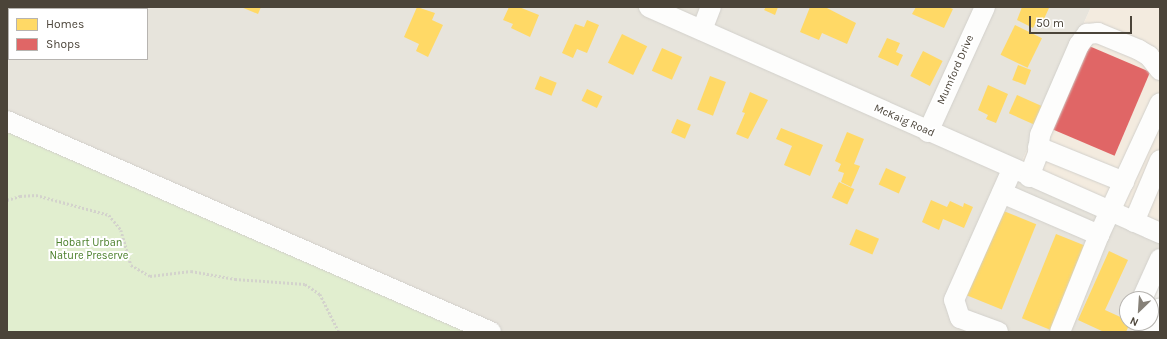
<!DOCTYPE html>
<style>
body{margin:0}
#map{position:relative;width:1167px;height:339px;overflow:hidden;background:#f4f2ee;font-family:Karla,sans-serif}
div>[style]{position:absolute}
.residential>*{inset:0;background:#e7e4dc}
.commercial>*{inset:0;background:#f3ebdf}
.green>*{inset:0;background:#e1eecf}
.homes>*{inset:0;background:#ffd966;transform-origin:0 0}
.shops>*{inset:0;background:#e06666;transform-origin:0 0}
.path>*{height:2.5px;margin-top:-1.25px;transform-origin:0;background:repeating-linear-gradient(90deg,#d3d2cc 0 2px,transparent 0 4px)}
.roads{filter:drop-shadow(0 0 1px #d2d0cb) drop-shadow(0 0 1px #d2d0cb)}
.minor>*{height:20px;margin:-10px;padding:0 10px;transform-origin:10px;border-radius:10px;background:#fdfdfc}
span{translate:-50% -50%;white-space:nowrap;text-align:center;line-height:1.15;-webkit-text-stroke:4px #fff;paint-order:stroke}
.street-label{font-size:11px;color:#4b4439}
.park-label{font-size:11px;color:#4a7f2a}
.frame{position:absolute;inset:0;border:8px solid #4b4439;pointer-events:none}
.legend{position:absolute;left:8px;top:8px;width:140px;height:52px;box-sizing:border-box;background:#fff;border:1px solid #b7b4b0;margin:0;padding:5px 7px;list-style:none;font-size:12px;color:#4b4439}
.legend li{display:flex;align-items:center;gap:8px;height:20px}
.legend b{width:20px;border:1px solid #b7b4b0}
.north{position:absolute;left:1119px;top:291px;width:40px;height:40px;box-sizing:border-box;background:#fff;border:1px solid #b7b4b0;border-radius:50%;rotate:205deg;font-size:11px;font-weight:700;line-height:16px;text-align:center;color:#4b4439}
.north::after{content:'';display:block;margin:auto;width:14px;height:18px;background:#868178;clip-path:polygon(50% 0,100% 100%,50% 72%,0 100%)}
.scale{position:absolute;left:1029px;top:16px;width:103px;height:18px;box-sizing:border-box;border:2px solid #4b4439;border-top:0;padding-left:5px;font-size:12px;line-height:14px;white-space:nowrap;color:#4b4439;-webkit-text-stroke:3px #fff;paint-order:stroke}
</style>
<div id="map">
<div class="residential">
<div style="clip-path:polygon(evenodd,7px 7px,1091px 7px,1017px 172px,1160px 233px,1160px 281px,1151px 299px,1127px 299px,1127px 323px,1141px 323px,1136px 332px,502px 332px,7px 111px,7px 7px,9px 9px,147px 9px,147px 59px,9px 59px,9px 9px)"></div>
</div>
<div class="commercial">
<div style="clip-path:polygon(1091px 7px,1160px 7px,1160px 233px,1017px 172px)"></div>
</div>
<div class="green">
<div style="clip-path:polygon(7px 126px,485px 332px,7px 332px)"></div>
</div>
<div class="homes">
<div style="clip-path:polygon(241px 7px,261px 7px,258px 14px)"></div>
<div style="clip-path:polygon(417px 7px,435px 13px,432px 20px,443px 25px,428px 57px,416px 51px,419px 44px,404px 37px)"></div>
<div style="clip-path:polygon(509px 7px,519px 7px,539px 15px,530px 37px,511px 28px,513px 24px,503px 20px)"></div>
<div style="clip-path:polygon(766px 7px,778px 7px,775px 15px,764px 10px)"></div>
<div style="clip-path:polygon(810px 7px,825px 7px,856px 23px,847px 44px,822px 33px,819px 40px,800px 32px)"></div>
<div style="clip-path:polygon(916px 7px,948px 7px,953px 9px,944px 28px,912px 14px)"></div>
<div style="clip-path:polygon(1022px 7px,1046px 7px,1049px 8px,1043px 21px,1038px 18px,1033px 28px,1017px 20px)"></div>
<div style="clip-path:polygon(587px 20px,599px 25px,587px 53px,577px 49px,573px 58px,562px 53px,575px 24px,584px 27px)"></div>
<div style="left:1015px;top:25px;width:30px;height:33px;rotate:26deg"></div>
<div style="left:622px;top:34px;width:28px;height:32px;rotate:26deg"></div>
<div style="clip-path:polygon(887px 38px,900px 43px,896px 52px,903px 55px,898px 66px,878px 57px)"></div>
<div style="left:662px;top:48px;width:22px;height:25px;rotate:24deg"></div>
<div style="left:923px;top:51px;width:22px;height:28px;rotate:27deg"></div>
<div style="left:1018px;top:65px;width:14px;height:16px;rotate:21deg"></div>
<div style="left:540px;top:76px;width:18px;height:14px;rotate:22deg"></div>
<div style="left:710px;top:76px;width:17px;height:36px;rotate:21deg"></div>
<div style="clip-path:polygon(988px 85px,1008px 94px,996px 123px,986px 119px,988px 115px,978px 110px)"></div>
<div style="left:587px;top:89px;width:17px;height:13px;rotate:25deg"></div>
<div style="clip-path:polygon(750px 92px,768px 100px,748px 139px,736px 134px,745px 113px,742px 112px)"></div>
<div style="left:1017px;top:95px;width:30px;height:20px;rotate:24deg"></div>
<div style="left:677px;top:119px;width:15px;height:15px;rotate:23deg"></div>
<div style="clip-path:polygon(781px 128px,823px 145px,810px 176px,784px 165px,792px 146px,776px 139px)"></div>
<div style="clip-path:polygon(847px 132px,864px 139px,854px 164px,860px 166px,851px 187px,841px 182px,844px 173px,838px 171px,841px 164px,835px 161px)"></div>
<div style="left:886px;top:168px;width:22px;height:18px;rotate:24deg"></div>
<div style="left:839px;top:182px;width:17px;height:17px;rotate:25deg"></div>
<div style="clip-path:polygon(931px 200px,947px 207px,950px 201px,963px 207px,964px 203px,973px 207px,964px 228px,943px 219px,939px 230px,922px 222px)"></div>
<div style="left:1001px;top:210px;width:38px;height:92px;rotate:22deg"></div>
<div style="left:856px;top:229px;width:25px;height:17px;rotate:23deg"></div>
<div style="left:1056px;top:234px;width:35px;height:91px;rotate:22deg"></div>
<div style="clip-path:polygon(1109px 251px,1128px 260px,1105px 310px,1127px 320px,1127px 323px,1130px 323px,1126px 332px,1104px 332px,1078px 320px)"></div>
</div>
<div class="shops">
<div style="left:1082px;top:43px;width:74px;height:91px;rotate:23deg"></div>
</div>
<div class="path">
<div style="left:7px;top:200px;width:14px;rotate:-17deg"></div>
<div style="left:20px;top:196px;width:16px;rotate:-4deg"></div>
<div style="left:36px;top:195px;width:76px;rotate:15.3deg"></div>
<div style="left:109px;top:215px;width:19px;rotate:51deg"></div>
<div style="left:121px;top:230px;width:36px;rotate:74deg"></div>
<div style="left:131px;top:265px;width:22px;rotate:30deg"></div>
<div style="left:150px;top:276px;width:41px;rotate:-7deg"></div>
<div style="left:191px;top:271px;width:45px;rotate:10.3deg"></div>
<div style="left:235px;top:279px;width:70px;rotate:4.1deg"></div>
<div style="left:305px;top:284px;width:18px;rotate:34deg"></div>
<div style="left:320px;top:294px;width:42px;rotate:63.4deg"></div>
</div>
<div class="roads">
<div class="minor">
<div style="left:649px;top:7px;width:559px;rotate:23.86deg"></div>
<div style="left:702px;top:30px;width:25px;rotate:-69deg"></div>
<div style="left:7px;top:121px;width:528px;rotate:23.55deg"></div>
<div style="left:928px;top:132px;width:137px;rotate:-65.5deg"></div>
<div style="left:1038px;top:147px;width:93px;rotate:22.1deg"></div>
<div style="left:1029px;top:177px;width:25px;rotate:-69deg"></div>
<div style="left:1038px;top:154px;width:19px;rotate:-84deg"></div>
<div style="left:1040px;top:135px;width:98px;rotate:-66.6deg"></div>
<div style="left:1079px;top:45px;width:14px;rotate:-54deg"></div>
<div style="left:1087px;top:34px;width:11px;rotate:-5deg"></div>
<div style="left:1098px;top:33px;width:44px;rotate:22.5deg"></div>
<div style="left:1139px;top:50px;width:12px;rotate:31deg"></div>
<div style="left:1149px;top:56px;width:18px;rotate:52deg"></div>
<div style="left:1002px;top:193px;width:106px;rotate:23.4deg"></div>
<div style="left:1134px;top:222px;width:67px;rotate:-67.2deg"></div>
<div style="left:1142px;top:299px;width:44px;rotate:-65.8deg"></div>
<div style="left:998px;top:332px;width:40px;rotate:-159.8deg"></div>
<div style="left:960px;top:318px;width:19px;rotate:-108deg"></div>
<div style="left:954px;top:300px;width:142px;rotate:-66deg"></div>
<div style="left:1060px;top:332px;width:105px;rotate:-68.1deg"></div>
<div style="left:1099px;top:235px;width:145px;rotate:-65.2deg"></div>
<div style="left:1149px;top:332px;width:26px;rotate:-65deg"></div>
</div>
</div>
<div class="street-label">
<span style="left:956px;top:70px;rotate:-66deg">Mumford Drive</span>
<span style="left:904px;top:121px;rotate:24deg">McKaig Road</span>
</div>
<div class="park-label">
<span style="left:89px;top:250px">Hobart Urban<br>Nature Preserve</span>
</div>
<div class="frame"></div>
<ul class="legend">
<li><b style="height:11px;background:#ffd966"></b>Homes</li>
<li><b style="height:11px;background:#e06666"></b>Shops</li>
</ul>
<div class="north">N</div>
<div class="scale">50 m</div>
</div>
